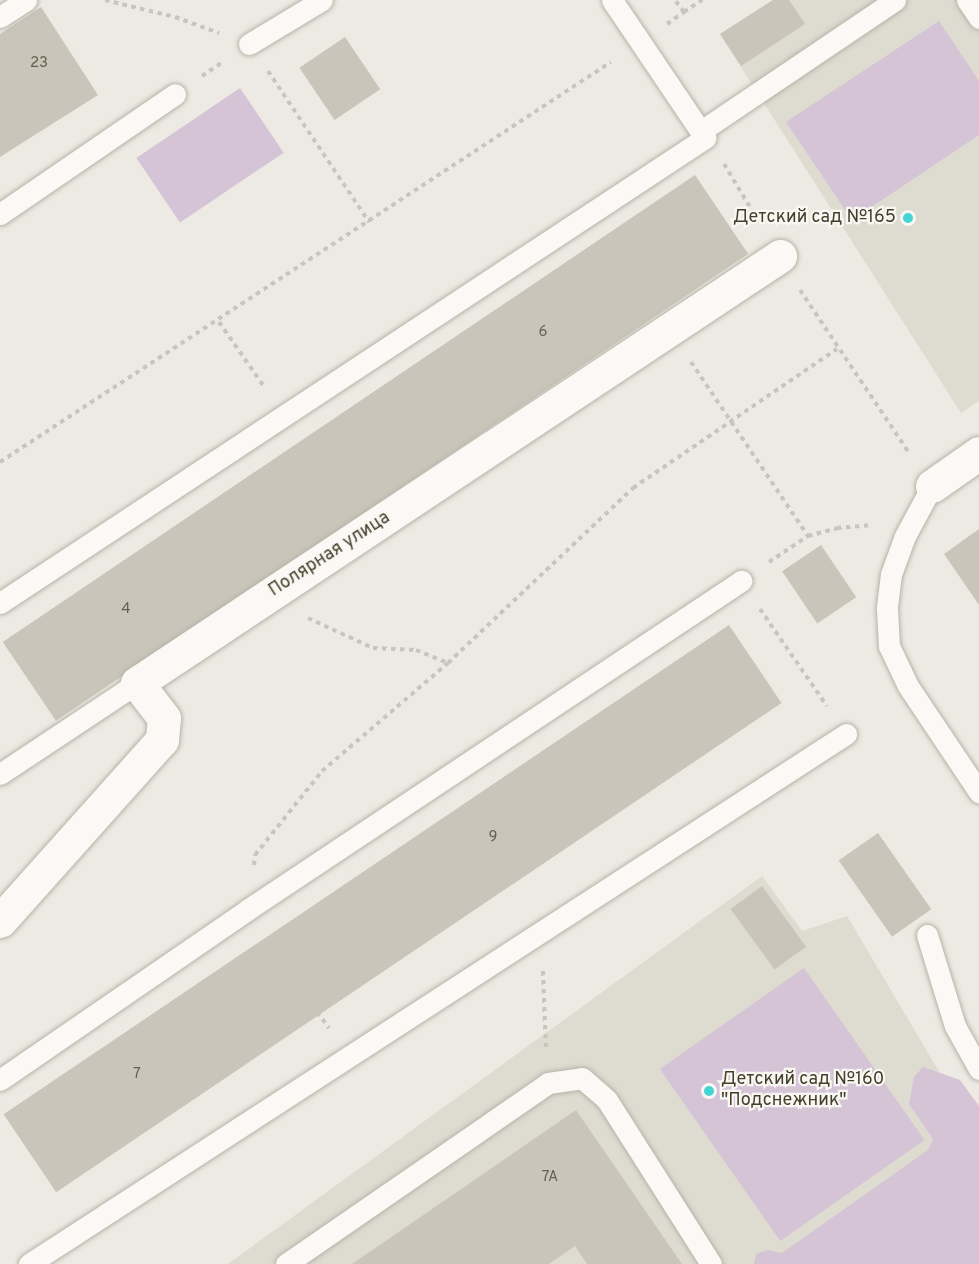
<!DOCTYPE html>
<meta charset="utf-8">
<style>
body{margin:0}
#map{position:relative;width:979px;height:1264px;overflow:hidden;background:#eceae3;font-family:Overpass,sans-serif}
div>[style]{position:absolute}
.built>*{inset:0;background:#dedbd1}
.green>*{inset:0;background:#d4c4d6;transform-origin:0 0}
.building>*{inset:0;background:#cac5ba;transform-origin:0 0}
.path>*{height:4px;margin-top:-2px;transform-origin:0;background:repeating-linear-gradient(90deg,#c7c5bd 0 4.5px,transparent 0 9px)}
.roads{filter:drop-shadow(0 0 2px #b7b3a8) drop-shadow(0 0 2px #b7b3a8)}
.lane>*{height:21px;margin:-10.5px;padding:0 10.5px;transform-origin:10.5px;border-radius:10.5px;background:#faf9f6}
.street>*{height:33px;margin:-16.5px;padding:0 16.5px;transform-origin:16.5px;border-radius:16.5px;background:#faf9f6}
.dots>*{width:16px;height:16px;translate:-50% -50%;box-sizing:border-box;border:3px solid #f9f7f3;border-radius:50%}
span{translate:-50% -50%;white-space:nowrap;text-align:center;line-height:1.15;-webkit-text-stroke:4.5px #f9f7f3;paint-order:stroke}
.number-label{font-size:15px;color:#66604e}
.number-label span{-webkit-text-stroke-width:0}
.poi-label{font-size:18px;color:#453f2a}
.right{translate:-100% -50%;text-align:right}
.left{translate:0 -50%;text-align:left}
.street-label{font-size:18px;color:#453f2a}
</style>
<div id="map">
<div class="built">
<div style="clip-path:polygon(773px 0,979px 0,979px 401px,961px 413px,720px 34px)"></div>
<div style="clip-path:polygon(762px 876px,802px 931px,847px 916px,979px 1139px,818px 1264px,228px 1264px)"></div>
</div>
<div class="green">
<div style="clip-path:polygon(939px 21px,979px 81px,979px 135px,852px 220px,786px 122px)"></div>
<div style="left:240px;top:88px;width:78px;height:125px;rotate:56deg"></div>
<div style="left:804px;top:968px;width:210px;height:176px;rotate:55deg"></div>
<div style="clip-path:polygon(923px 1067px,960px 1080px,979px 1106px,979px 1264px,754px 1264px,756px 1254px,768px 1250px,782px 1253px,928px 1150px,933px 1139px,909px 1104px,914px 1077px)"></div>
</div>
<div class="building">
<div style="clip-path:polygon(773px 0,789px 0,805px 24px,741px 66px,720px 34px)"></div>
<div style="clip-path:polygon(41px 7px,98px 95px,0 157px,0 34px)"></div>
<div style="left:345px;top:37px;width:63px;height:55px;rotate:56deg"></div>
<div style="left:695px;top:175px;width:95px;height:835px;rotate:56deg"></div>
<div style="clip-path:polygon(979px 529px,979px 605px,944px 554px)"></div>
<div style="left:821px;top:545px;width:63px;height:47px;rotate:56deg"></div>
<div style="left:729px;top:625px;width:94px;height:875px;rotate:56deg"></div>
<div style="left:878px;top:833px;width:93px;height:48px;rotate:55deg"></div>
<div style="left:762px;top:886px;width:75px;height:39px;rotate:54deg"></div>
<div style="clip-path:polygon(576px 1110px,682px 1264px,587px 1264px,575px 1246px,549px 1264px,352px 1264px)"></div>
</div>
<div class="path">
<div style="left:105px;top:0;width:72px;rotate:13.7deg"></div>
<div style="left:175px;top:17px;width:47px;rotate:20deg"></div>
<div style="left:684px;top:12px;width:22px;rotate:-34deg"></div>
<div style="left:667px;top:24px;width:21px;rotate:-35deg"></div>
<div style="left:684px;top:12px;width:15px;rotate:-127deg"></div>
<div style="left:268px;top:71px;width:182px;rotate:56.2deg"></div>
<div style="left:202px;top:76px;width:23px;rotate:-34deg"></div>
<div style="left:724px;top:164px;width:68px;rotate:58.9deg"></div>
<div style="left:800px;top:290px;width:196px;rotate:56.2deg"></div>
<div style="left:219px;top:322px;width:80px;rotate:55.1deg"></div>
<div style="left:691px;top:362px;width:210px;rotate:56.1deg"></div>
<div style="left:0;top:462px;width:730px;rotate:-33.21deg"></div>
<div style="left:769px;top:562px;width:47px;rotate:-33.7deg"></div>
<div style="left:808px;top:536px;width:30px;rotate:-15deg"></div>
<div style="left:837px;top:528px;width:35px;rotate:-5deg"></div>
<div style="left:760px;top:609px;width:118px;rotate:55.4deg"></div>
<div style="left:308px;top:618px;width:72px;rotate:24.8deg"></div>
<div style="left:373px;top:648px;width:43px;rotate:2.7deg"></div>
<div style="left:416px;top:650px;width:35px;rotate:22deg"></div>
<div style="left:254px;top:865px;width:10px;rotate:-84deg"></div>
<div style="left:255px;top:855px;width:107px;rotate:-51.4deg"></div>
<div style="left:322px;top:771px;width:166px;rotate:-40.6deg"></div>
<div style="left:448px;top:663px;width:255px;rotate:-43.4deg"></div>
<div style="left:633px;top:488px;width:247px;rotate:-34.3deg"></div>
<div style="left:543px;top:971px;width:79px;rotate:87.8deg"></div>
<div style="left:317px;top:1012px;width:20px;rotate:53deg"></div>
</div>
<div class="roads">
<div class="lane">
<div style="left:967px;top:0;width:22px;rotate:56deg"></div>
<div style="left:0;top:17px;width:31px;rotate:-33deg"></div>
<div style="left:249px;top:44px;width:85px;rotate:-31.1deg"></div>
<div style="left:701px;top:131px;width:234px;rotate:-34deg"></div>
<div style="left:0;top:214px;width:212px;rotate:-34.4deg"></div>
<div style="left:932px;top:486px;width:57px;rotate:118.4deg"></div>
<div style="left:905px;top:536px;width:40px;rotate:110.2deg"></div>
<div style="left:891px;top:574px;width:35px;rotate:97deg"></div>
<div style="left:887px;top:609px;width:37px;rotate:87deg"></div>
<div style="left:889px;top:646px;width:44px;rotate:64.6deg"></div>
<div style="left:908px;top:686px;width:128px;rotate:56.2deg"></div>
<div style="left:0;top:603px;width:845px;rotate:-33.41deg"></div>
<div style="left:705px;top:138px;width:166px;rotate:-124deg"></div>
<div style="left:0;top:774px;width:164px;rotate:-33.6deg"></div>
<div style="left:927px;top:935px;width:95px;rotate:72.9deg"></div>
<div style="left:955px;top:1026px;width:49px;rotate:60.8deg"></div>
<div style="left:0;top:1080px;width:300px;rotate:-34.5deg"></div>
<div style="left:247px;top:910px;width:594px;rotate:-33.66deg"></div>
<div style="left:29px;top:1264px;width:974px;rotate:-32.97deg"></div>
<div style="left:286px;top:1264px;width:318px;rotate:-34.6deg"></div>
<div style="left:548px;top:1083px;width:34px;rotate:-8deg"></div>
<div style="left:582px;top:1078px;width:33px;rotate:41deg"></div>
<div style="left:607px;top:1100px;width:194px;rotate:57.6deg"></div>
</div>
<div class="street">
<div style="left:932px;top:486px;width:57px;rotate:-35.1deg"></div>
<div style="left:0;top:921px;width:243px;rotate:-48.2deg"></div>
<div style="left:162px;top:740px;width:22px;rotate:-85deg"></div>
<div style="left:164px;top:718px;width:44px;rotate:-127.6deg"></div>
<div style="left:137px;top:683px;width:772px;rotate:-33.59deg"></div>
</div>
</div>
<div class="dots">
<div style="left:908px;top:218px;background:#43d5d3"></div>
<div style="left:709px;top:1091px;background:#43d5d3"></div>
</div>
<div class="number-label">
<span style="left:39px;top:64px">23</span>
<span style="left:543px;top:333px">6</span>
<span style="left:126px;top:610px">4</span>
<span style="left:493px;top:838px">9</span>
<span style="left:137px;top:1075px">7</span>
<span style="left:550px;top:1178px">7А</span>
</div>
<div class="poi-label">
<span class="right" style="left:896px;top:218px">Детский сад №165</span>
<span class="left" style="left:721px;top:1091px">Детский сад №160<br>"Подснежник"</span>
</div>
<div class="street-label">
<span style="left:330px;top:555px;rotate:-33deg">Полярная улица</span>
</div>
</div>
